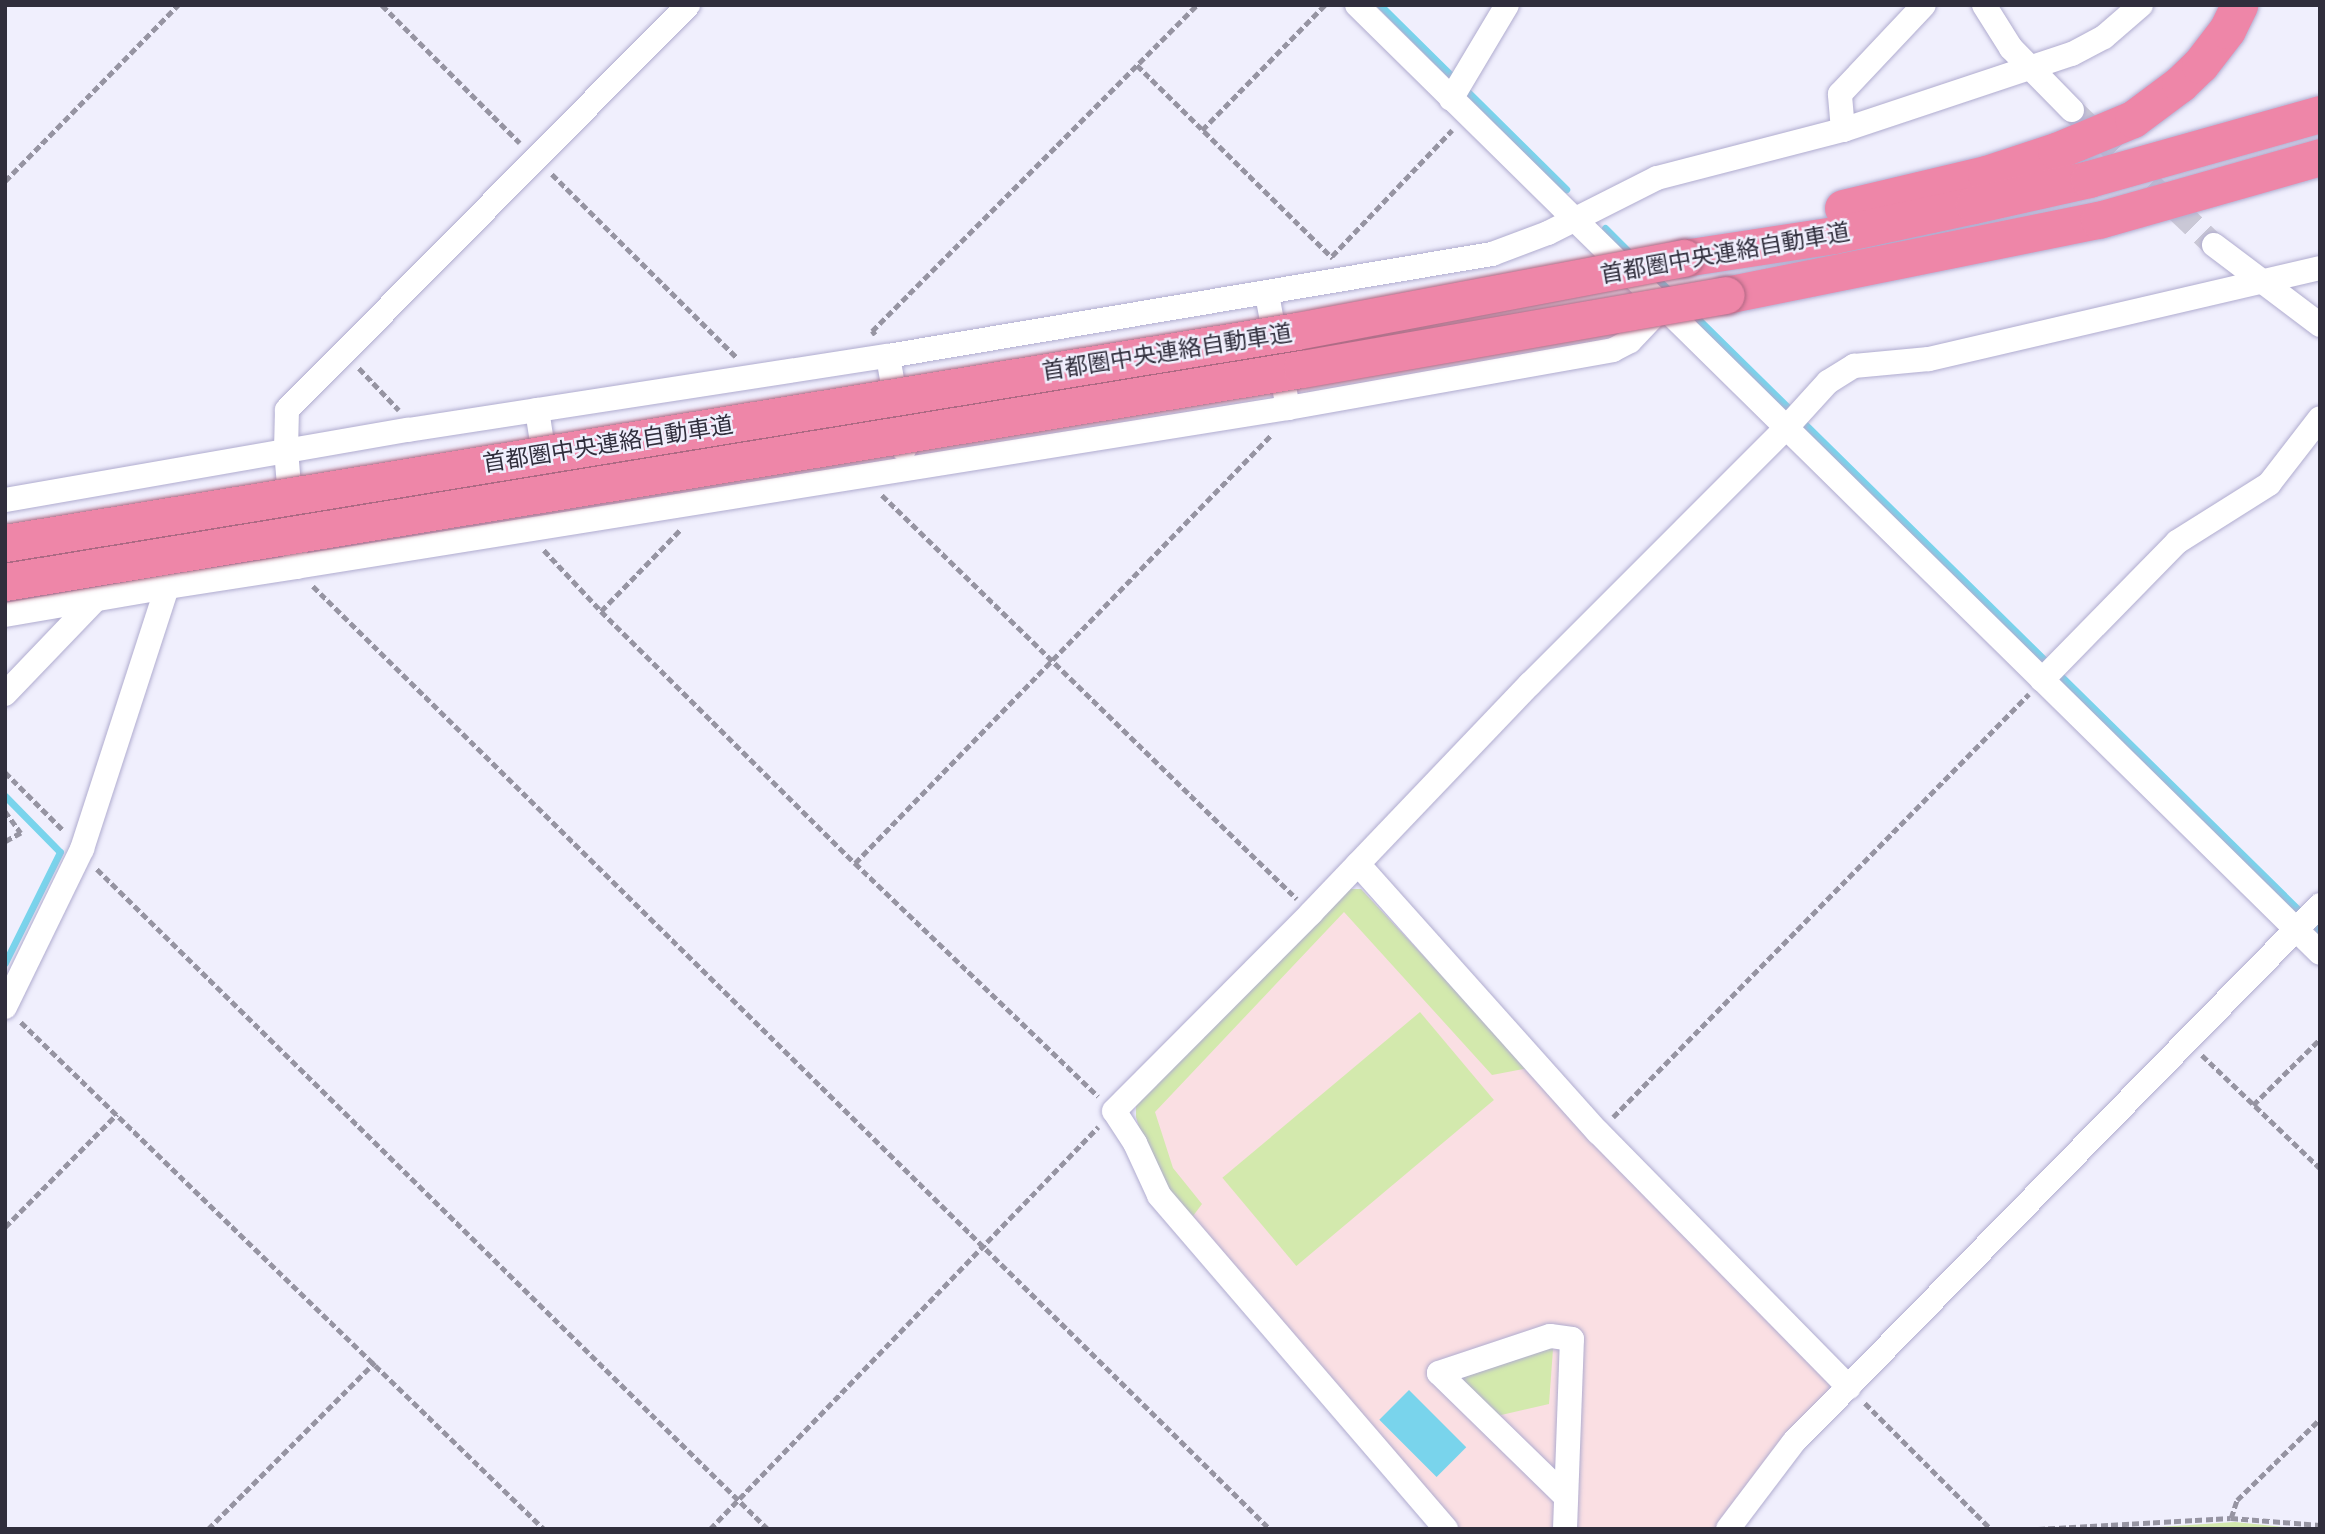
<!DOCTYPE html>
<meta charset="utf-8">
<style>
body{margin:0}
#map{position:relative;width:2325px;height:1534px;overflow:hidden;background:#f0effd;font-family:Cabin,"Noto Sans JP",sans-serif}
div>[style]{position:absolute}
.education>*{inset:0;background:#fadfe3}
.green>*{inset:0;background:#d3e9ad;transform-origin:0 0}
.water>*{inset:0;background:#79d4ec;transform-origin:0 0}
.stream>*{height:7px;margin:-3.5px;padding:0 3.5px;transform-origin:3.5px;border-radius:3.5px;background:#79d4ec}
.minor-tunnel>*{height:24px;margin-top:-12px;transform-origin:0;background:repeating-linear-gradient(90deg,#cac8d6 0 24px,transparent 0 36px)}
.path>*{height:4.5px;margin-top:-2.25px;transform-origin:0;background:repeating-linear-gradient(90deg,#9694a2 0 7px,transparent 0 10.5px)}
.roads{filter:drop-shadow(0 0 2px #b0accf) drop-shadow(0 0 2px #b0accf)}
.minor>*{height:24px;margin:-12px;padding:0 12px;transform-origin:12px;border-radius:12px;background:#fff}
.highway>*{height:37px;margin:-18.5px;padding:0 18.5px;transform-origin:18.5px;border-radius:18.5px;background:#ee86a8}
.bridges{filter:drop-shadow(0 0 2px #ac6782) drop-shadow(0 0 2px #ac6782)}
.highway-bridge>*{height:37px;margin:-18.5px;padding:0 18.5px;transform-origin:18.5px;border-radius:18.5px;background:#ee86a8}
span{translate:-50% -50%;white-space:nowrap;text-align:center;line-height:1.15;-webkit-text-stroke:5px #f0effd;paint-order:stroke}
.street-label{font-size:23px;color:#302e3c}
.frame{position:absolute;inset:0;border:7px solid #302e3c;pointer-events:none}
</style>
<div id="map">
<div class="education">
<div style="clip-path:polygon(1361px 889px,1667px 1217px,1830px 1380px,1829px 1396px,1720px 1529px,1452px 1529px,1153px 1174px,1136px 1117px)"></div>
</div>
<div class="green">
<div style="clip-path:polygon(1350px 889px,1361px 889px,1528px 1068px,1492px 1075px,1344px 912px,1155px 1112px,1173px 1168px,1202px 1204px,1190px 1220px,1153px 1174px,1136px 1117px,1136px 1106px)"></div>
<div style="left:1420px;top:1012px;width:115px;height:258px;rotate:50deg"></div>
<div style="clip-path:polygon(1540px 1345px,1553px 1349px,1549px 1404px,1497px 1416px,1456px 1378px)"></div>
<div style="clip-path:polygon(2235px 1522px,2304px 1529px,2128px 1529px)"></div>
</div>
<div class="water">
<div style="left:1409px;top:1390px;width:81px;height:42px;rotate:45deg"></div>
</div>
<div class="stream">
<div style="left:1380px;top:5px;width:262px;rotate:44.7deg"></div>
<div style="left:1605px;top:228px;width:41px;rotate:45deg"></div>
<div style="left:1653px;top:275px;width:26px;rotate:43deg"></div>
<div style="left:1693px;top:314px;width:880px;rotate:44.54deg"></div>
<div style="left:5px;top:796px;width:78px;rotate:45.5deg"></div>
<div style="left:60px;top:852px;width:124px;rotate:116.4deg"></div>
</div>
<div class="minor-tunnel">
<div style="left:2072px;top:110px;width:196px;rotate:43.6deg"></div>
</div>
<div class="path">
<div style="left:382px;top:5px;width:195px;rotate:45deg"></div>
<div style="left:1137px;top:65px;width:275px;rotate:44.6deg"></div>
<div style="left:1202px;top:130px;width:175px;rotate:-45.5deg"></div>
<div style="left:552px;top:174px;width:260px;rotate:44.8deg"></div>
<div style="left:5px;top:181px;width:247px;rotate:-45.5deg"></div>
<div style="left:1332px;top:256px;width:174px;rotate:-46.4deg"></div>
<div style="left:875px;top:335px;width:5px;rotate:-127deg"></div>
<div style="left:872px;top:331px;width:460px;rotate:-45.1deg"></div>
<div style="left:359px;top:368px;width:58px;rotate:46.4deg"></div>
<div style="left:882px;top:495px;width:579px;rotate:44.23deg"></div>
<div style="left:544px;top:550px;width:83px;rotate:46.9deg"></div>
<div style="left:601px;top:611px;width:358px;rotate:44.8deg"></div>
<div style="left:855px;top:863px;width:337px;rotate:43.8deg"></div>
<div style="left:313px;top:586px;width:1344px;rotate:44.58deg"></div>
<div style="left:601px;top:611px;width:115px;rotate:-45.7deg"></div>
<div style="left:5px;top:772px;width:83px;rotate:45deg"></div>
<div style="left:5px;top:811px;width:27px;rotate:54deg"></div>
<div style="left:21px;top:833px;width:18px;rotate:151deg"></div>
<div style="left:855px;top:863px;width:598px;rotate:-45.81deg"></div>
<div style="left:97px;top:869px;width:941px;rotate:44.53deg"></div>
<div style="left:21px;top:1022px;width:728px;rotate:44.11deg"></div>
<div style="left:2202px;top:1055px;width:163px;rotate:43.8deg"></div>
<div style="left:2253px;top:1105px;width:94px;rotate:-44.6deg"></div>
<div style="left:1613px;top:1117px;width:593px;rotate:-45.48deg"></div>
<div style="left:5px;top:1227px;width:159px;rotate:-45.3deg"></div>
<div style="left:1865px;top:1403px;width:178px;rotate:45deg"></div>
<div style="left:2231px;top:1518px;width:19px;rotate:-72deg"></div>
<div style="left:2237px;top:1500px;width:116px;rotate:-44.3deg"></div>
<div style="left:208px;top:1529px;width:236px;rotate:-45deg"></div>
<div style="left:710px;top:1529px;width:559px;rotate:-46.02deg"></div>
<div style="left:2038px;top:1529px;width:193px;rotate:-3.3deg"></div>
<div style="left:2231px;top:1518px;width:89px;rotate:4.5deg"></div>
</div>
<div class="roads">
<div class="minor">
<div style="left:1357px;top:5px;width:1351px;rotate:44.55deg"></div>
<div style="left:1984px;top:5px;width:51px;rotate:57.9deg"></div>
<div style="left:2011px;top:48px;width:87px;rotate:45.5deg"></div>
<div style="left:1451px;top:99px;width:109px;rotate:-59.2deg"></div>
<div style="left:1843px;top:130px;width:36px;rotate:-95deg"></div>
<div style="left:1840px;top:94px;width:122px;rotate:-46.7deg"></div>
<div style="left:2214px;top:245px;width:133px;rotate:37deg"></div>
<div style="left:1267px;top:294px;width:116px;rotate:79.6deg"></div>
<div style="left:888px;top:356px;width:95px;rotate:80.3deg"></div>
<div style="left:537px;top:410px;width:59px;rotate:81.2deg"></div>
<div style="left:5px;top:500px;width:409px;rotate:-9.9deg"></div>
<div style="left:408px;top:430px;width:486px;rotate:-8.8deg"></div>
<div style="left:888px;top:356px;width:613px;rotate:-9.59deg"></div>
<div style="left:1492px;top:254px;width:60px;rotate:-20.6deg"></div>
<div style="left:1548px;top:233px;width:122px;rotate:-26.8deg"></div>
<div style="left:1657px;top:178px;width:192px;rotate:-14.5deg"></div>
<div style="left:1843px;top:130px;width:241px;rotate:-18.4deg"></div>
<div style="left:2072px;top:54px;width:36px;rotate:-28deg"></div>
<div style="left:2104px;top:37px;width:49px;rotate:-40.9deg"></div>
<div style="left:296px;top:567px;width:1005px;rotate:-9.11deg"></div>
<div style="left:1288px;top:408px;width:330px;rotate:-10.1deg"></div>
<div style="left:1613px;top:350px;width:19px;rotate:-28deg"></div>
<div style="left:1630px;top:341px;width:50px;rotate:-46.6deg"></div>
<div style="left:5px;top:615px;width:164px;rotate:-9.8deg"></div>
<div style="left:2042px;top:680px;width:193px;rotate:-45.6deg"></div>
<div style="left:2177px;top:542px;width:109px;rotate:-32.2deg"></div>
<div style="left:2269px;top:484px;width:83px;rotate:-52.3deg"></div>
<div style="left:5px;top:694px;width:130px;rotate:-46.2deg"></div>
<div style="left:1358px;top:864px;width:360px;rotate:48.2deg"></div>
<div style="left:1598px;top:1132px;width:358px;rotate:45.5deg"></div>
<div style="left:5px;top:1007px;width:176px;rotate:-64deg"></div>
<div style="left:82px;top:849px;width:275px;rotate:-72deg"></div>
<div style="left:167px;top:587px;width:131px;rotate:-8.8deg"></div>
<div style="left:296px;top:567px;width:117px;rotate:-94.9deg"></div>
<div style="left:286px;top:450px;width:40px;rotate:-88.6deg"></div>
<div style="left:287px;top:410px;width:570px;rotate:-45.28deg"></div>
<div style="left:1446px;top:1529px;width:440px;rotate:-130.7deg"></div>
<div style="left:1159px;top:1195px;width:57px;rotate:-114.8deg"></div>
<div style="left:1135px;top:1143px;width:38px;rotate:-123deg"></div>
<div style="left:1114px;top:1111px;width:279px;rotate:-45.1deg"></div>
<div style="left:1311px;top:913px;width:317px;rotate:-46.3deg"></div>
<div style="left:1530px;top:684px;width:363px;rotate:-45deg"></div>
<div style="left:1787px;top:427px;width:61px;rotate:-47.7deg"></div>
<div style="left:1828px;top:382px;width:31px;rotate:-32deg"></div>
<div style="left:1854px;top:366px;width:75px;rotate:-5.3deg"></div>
<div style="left:1929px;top:359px;width:401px;rotate:-13.1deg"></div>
<div style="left:1565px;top:1529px;width:190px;rotate:-87.9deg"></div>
<div style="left:1572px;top:1339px;width:22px;rotate:-172deg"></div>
<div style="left:1550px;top:1336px;width:117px;rotate:161.6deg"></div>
<div style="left:1439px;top:1373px;width:176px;rotate:44.3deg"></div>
<div style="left:1728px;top:1529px;width:108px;rotate:-52.9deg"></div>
<div style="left:1793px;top:1443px;width:753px;rotate:-45.59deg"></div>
</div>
<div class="highway">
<div style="left:1843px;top:208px;width:147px;rotate:-13.4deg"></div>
<div style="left:1986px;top:174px;width:74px;rotate:-18.2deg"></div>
<div style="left:2056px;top:151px;width:83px;rotate:-22.6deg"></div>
<div style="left:2133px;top:119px;width:59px;rotate:-36.7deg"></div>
<div style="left:2180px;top:84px;width:28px;rotate:-44deg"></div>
<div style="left:2200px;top:65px;width:44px;rotate:-52.4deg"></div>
<div style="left:2227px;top:30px;width:28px;rotate:-64deg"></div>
<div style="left:1684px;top:258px;width:152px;rotate:-8.7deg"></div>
<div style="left:1834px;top:235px;width:143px;rotate:-12.1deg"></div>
<div style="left:1974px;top:205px;width:118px;rotate:-12.7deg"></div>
<div style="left:2089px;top:179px;width:240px;rotate:-15.7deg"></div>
<div style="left:1726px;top:295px;width:380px;rotate:-11.4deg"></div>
<div style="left:2099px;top:220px;width:230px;rotate:-15.9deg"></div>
</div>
</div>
<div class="bridges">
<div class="highway-bridge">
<div style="left:5px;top:543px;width:1309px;rotate:-9.32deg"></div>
<div style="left:1297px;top:331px;width:394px;rotate:-10.7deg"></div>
<div style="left:5px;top:582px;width:1314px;rotate:-9.33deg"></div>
<div style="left:1302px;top:369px;width:430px;rotate:-9.9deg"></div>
</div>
</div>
<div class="street-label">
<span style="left:1725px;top:253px;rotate:-10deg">首都圏中央連絡自動車道</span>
<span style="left:1167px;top:352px;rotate:-9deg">首都圏中央連絡自動車道</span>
<span style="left:608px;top:444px;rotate:-9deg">首都圏中央連絡自動車道</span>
</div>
<div class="frame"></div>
</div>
